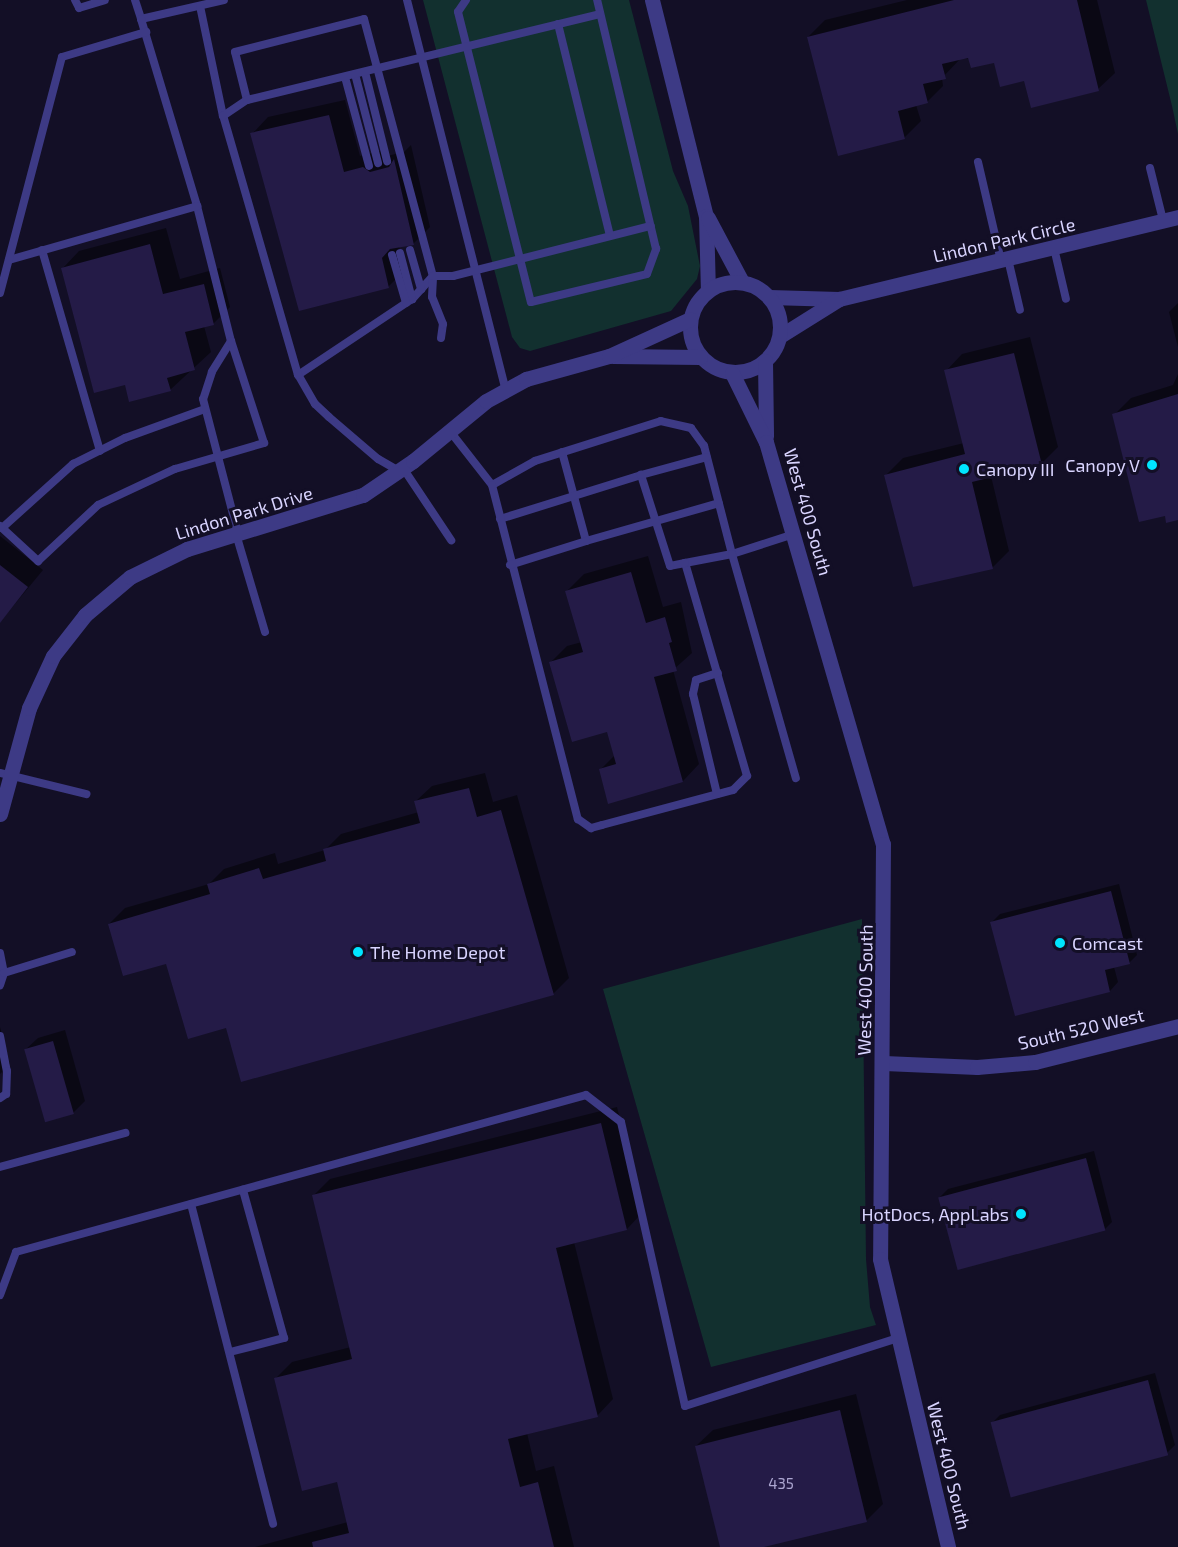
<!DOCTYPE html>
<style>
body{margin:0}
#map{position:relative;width:1178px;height:1547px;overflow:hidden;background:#130f26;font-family:"Exo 2",sans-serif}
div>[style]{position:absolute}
.green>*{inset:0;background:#12302f}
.shadow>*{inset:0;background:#0007}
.building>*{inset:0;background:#241b47;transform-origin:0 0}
.service>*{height:8px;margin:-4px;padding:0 4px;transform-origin:4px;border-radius:4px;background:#3d3a85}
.minor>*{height:15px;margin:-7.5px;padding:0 7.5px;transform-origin:7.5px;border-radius:7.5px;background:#3d3a85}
.tertiary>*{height:15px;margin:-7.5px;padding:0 7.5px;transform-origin:7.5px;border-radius:7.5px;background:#3d3a85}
.tertiary>.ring{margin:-7.5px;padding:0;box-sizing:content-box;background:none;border:15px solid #3d3a85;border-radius:50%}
.dots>*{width:16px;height:16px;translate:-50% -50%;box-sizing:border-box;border:3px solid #130f26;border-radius:50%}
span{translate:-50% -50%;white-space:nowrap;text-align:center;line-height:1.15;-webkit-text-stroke:6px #130f26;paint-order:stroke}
.number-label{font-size:15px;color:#aca6d1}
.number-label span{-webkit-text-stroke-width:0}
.street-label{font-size:18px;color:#d9d4ff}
.poi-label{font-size:18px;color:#d9d4ff}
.right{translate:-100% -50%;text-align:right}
.left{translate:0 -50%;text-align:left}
</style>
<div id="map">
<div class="green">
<div style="clip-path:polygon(423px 0,629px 0,673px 171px,688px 206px,700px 266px,697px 279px,671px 311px,530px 351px,520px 348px,512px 337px)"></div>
<div style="clip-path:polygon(1146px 0,1178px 0,1178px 134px,1172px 106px)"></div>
<div style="clip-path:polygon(862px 919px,866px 1259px,870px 1307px,876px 1325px,711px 1367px,603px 989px)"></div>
</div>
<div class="shadow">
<div style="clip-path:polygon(907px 0,1097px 0,1115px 73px,1098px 89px,1026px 79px,995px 61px,961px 58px,942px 78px,943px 86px,927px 102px,916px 105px,921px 121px,904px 138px,808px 37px,825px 20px)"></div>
<div style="clip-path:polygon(345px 100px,360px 156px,380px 151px,387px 156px,404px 152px,411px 145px,430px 227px,413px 244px,399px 246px,405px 270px,388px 287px,252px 134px,268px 117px)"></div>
<div style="clip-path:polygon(166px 228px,180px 279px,220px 268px,230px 307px,214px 323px,204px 326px,211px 352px,170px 390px,126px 383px,63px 268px,79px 251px)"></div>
<div style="clip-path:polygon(1178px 303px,1178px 347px,1169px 312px)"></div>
<div style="clip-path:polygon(1030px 337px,1058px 447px,1041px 464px,991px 476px,1009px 551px,993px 567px,886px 475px,903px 458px,964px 443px,946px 371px,962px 354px)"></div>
<div style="clip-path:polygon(1178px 374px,1178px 519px,1166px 514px,1114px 415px,1131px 398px,1173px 385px)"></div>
<div style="clip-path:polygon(0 536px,43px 570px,0 622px)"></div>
<div style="clip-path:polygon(648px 556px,663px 607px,681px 602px,692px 653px,673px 670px,699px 764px,683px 781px,600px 770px,615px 755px,608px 730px,551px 662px,567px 646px,582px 642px,567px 591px,584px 574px)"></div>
<div style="clip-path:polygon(485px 773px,493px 802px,517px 795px,569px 978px,553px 994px,227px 1026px,167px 962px,109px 924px,125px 908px,209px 884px,224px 869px,275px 853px,278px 864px,325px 850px,341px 834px,419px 812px,416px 801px,432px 786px)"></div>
<div style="clip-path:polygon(1119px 884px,1137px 955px,1129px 963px,1114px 967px,1118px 982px,1110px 991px,1016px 1015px,992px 922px,1000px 914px)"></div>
<div style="clip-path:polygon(0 1027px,10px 1064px,0 1074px)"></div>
<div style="clip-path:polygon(65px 1030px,85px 1101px,73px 1113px,25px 1050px,38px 1038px)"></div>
<div style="clip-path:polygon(617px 1107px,643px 1212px,627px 1229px,574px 1242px,613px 1399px,597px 1416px,527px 1433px,536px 1471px,554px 1466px,574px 1547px,255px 1547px,348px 1522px,338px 1480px,275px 1379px,292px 1362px,351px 1347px,313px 1196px,330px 1179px)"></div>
<div style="clip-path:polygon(1094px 1151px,1112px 1222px,1104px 1230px,940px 1197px,948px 1189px)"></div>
<div style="clip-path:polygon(1155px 1373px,1175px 1445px,1167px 1453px,992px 1423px,1000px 1415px)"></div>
<div style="clip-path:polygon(856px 1394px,883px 1504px,867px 1520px,758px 1547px,721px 1547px,696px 1446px,713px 1430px)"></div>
</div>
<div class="building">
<div style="clip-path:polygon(954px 0,1077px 0,1099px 91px,1031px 108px,1024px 81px,1000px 87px,994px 63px,971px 68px,968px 58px,942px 64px,946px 79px,923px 84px,928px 103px,898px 111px,905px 139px,838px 156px,807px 37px)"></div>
<div style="clip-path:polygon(329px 115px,344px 172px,363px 167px,370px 172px,389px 167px,394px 159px,414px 245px,390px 249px,382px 258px,389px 288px,299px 311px,250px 133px)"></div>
<div style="clip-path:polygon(150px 244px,163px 294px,204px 284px,214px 325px,185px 332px,195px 370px,167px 378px,171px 391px,129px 402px,125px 385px,94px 393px,61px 268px)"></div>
<div style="clip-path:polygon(1014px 353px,1042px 465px,972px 482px,993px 569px,913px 587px,884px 475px,965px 454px,944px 370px)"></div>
<div style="clip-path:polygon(1178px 394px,1178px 520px,1166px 523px,1165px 516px,1139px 522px,1112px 414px)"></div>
<div style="clip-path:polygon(0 565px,28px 587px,0 623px)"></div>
<div style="clip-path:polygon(631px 572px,646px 623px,665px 617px,672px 642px,669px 643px,677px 671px,654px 677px,683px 782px,608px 804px,599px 769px,616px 764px,607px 732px,572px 742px,549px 662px,583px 652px,565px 591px)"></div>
<div style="clip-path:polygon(469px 788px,477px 817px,501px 810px,554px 995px,241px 1082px,226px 1028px,188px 1039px,166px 964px,123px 976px,108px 924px,210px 894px,207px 884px,259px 868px,263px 879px,326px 861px,323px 849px,420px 823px,414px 801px)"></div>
<div style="clip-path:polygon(1111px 891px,1130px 964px,1105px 970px,1110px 992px,1015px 1016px,990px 922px)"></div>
<div style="left:53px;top:1041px;width:76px;height:30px;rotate:74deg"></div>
<div style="clip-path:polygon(601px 1123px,627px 1230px,556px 1248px,598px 1417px,508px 1439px,520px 1487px,538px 1482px,554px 1547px,313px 1547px,312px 1542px,349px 1533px,337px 1482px,302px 1491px,274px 1378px,352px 1359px,312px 1195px)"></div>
<div style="left:1086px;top:1158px;width:75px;height:153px;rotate:75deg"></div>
<div style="left:1148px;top:1380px;width:78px;height:163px;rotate:75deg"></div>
<div style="clip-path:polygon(840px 1410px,867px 1522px,764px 1547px,720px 1547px,695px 1446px)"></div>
</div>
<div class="service">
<div style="left:75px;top:0;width:9px;rotate:63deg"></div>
<div style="left:79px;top:8px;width:27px;rotate:-17deg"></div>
<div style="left:135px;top:0;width:20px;rotate:72deg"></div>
<div style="left:141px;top:19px;width:85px;rotate:-12.9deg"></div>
<div style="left:407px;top:0;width:402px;rotate:75.8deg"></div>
<div style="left:466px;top:0;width:14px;rotate:124deg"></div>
<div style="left:458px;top:12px;width:299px;rotate:75.9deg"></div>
<div style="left:531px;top:302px;width:119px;rotate:-13.6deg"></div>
<div style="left:647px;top:274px;width:27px;rotate:-70deg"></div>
<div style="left:656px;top:249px;width:256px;rotate:-103.3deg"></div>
<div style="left:200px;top:6px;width:112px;rotate:78.2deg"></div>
<div style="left:141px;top:19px;width:195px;rotate:73.3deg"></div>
<div style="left:197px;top:206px;width:139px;rotate:75.9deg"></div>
<div style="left:231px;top:341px;width:36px;rotate:122deg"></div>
<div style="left:212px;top:372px;width:28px;rotate:108deg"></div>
<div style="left:203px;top:399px;width:138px;rotate:75.4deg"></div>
<div style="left:558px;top:24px;width:218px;rotate:76.2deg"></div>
<div style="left:365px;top:72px;width:92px;rotate:76.1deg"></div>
<div style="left:355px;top:74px;width:92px;rotate:75.5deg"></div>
<div style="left:345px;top:77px;width:92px;rotate:74.9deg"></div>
<div style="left:247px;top:100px;width:49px;rotate:-104deg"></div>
<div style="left:235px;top:52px;width:133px;rotate:-14.3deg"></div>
<div style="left:364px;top:19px;width:266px;rotate:75deg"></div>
<div style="left:433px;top:276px;width:31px;rotate:132deg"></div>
<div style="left:412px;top:299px;width:137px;rotate:146.3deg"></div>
<div style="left:978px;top:162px;width:102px;rotate:76.9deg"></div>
<div style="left:1150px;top:168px;width:54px;rotate:76deg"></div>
<div style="left:1054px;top:248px;width:52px;rotate:76.8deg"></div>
<div style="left:42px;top:250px;width:209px;rotate:73.9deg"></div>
<div style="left:410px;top:250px;width:41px;rotate:74.2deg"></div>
<div style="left:400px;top:253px;width:48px;rotate:75.4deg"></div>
<div style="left:392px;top:255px;width:50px;rotate:73.7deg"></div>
<div style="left:1008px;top:259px;width:52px;rotate:76.8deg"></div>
<div style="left:9px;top:260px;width:196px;rotate:-16deg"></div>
<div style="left:0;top:293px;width:244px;rotate:-75.3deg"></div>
<div style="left:62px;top:57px;width:88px;rotate:-16.6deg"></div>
<div style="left:441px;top:338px;width:14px;rotate:-82deg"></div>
<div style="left:443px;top:324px;width:29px;rotate:-112deg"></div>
<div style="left:432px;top:297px;width:21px;rotate:-87deg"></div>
<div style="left:433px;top:276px;width:20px"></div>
<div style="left:453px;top:276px;width:204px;rotate:-14.2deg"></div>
<div style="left:449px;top:430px;width:70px;rotate:52deg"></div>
<div style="left:562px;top:452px;width:92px;rotate:74.9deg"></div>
<div style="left:586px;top:541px;width:138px;rotate:-15.9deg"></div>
<div style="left:403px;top:468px;width:87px;rotate:56.3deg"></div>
<div style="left:399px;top:471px;width:24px;rotate:-150deg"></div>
<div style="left:378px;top:459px;width:65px;rotate:-139.4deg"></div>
<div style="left:329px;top:417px;width:19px;rotate:-137deg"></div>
<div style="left:315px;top:404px;width:34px;rotate:-120deg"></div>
<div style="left:298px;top:375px;width:270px;rotate:-106.1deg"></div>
<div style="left:223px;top:116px;width:29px;rotate:-34deg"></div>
<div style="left:247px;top:100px;width:363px;rotate:-13.7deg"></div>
<div style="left:500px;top:519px;width:148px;rotate:-17.3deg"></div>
<div style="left:0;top:526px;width:52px;rotate:42.6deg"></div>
<div style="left:38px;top:561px;width:82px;rotate:-43deg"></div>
<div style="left:98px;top:505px;width:85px;rotate:-25.1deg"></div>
<div style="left:175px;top:469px;width:93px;rotate:-16.3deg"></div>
<div style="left:264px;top:443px;width:107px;rotate:-107.9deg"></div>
<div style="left:2px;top:528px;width:96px;rotate:-42deg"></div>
<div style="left:73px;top:464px;width:58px;rotate:-26.6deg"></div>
<div style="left:125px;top:438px;width:85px;rotate:-19.9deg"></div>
<div style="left:236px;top:534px;width:102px;rotate:73.5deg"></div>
<div style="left:794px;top:534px;width:65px;rotate:162.1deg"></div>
<div style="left:732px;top:554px;width:112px;rotate:-104.5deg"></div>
<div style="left:704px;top:446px;width:22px;rotate:-126deg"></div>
<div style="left:691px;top:428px;width:31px;rotate:-167deg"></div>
<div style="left:661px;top:421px;width:132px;rotate:162.4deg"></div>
<div style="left:535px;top:461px;width:49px;rotate:150.8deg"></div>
<div style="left:492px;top:485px;width:345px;rotate:75.6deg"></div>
<div style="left:578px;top:819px;width:16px;rotate:35deg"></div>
<div style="left:591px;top:828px;width:11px;rotate:-15deg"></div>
<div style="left:602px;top:825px;width:136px;rotate:-15deg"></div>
<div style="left:733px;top:790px;width:20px;rotate:-45deg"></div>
<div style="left:747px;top:776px;width:222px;rotate:-106.2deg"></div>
<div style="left:685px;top:563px;width:48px;rotate:-10.8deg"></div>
<div style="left:732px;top:554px;width:233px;rotate:74.1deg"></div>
<div style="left:685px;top:563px;width:15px;rotate:169deg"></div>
<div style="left:670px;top:566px;width:96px;rotate:-107.7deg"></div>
<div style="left:641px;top:475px;width:68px;rotate:-15.3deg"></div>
<div style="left:510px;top:565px;width:80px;rotate:-17.5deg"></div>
<div style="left:0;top:773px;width:89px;rotate:13.7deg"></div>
<div style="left:717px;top:794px;width:103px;rotate:-103.5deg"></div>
<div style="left:693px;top:694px;width:14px;rotate:-78deg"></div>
<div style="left:696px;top:680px;width:23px;rotate:-18deg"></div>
<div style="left:0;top:953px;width:20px;rotate:79deg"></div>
<div style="left:4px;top:973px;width:13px;rotate:108deg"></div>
<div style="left:4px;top:973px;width:71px;rotate:-17.2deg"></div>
<div style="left:0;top:1036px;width:36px;rotate:79deg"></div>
<div style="left:7px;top:1071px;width:23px;rotate:92deg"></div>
<div style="left:6px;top:1094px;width:7px;rotate:146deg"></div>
<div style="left:0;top:1167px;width:130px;rotate:-15.2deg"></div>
<div style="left:191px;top:1204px;width:330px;rotate:75.6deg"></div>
<div style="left:0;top:1295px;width:46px;rotate:-69.6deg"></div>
<div style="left:16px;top:1252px;width:591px;rotate:-15.4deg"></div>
<div style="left:586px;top:1095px;width:44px;rotate:37.6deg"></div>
<div style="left:621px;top:1122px;width:291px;rotate:77.3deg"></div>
<div style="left:685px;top:1406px;width:224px;rotate:-17.7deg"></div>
<div style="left:230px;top:1352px;width:56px;rotate:-14.5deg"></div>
<div style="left:284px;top:1338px;width:154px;rotate:-105.5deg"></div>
</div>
<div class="minor">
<div style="left:769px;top:297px;width:70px;rotate:1.6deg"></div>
<div style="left:839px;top:299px;width:349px;rotate:-13.6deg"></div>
<div style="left:780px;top:336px;width:70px;rotate:-32.1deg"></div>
<div style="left:884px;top:1063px;width:93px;rotate:2.5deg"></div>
<div style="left:977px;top:1067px;width:58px;rotate:-4.9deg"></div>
<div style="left:1035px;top:1062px;width:147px;rotate:-14.1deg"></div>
</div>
<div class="tertiary">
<div style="left:652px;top:0;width:223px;rotate:76deg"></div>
<div style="left:706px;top:216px;width:74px;rotate:88.5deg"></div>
<div style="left:708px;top:218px;width:72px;rotate:62deg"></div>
<div class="ring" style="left:690px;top:282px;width:75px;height:75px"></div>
<div style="left:613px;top:356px;width:87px;rotate:0.7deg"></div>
<div style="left:765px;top:361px;width:75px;rotate:89.2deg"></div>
<div style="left:732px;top:373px;width:77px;rotate:63.8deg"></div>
<div style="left:766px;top:442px;width:419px;rotate:73.8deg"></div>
<div style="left:883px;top:844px;width:415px;rotate:90.4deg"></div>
<div style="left:880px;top:1259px;width:296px;rotate:76.7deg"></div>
<div style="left:0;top:814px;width:110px;rotate:-74.7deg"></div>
<div style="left:29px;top:708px;width:57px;rotate:-65.2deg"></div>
<div style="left:53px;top:656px;width:52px;rotate:-52deg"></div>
<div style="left:85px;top:615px;width:59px;rotate:-40.2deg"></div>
<div style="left:130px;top:577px;width:64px;rotate:-26.2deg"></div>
<div style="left:187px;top:549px;width:184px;rotate:-17.1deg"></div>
<div style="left:363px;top:495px;width:60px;rotate:-34.2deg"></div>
<div style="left:413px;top:461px;width:94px;rotate:-39.4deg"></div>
<div style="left:486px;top:401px;width:46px;rotate:-28.8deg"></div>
<div style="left:526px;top:379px;width:86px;rotate:-15.5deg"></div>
<div style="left:609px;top:356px;width:89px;rotate:-24.6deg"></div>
</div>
<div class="dots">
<div style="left:1152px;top:465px;background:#00e5ff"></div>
<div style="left:964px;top:469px;background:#00e5ff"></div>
<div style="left:1060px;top:943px;background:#00e5ff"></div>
<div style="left:358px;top:952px;background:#00e5ff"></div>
<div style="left:1021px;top:1214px;background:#00e5ff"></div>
</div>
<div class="number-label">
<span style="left:781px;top:1484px">435</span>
</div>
<div class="street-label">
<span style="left:1004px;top:240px;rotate:-13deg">Lindon Park Circle</span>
<span style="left:808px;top:512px;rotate:74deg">West 400 South</span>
<span style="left:244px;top:513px;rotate:-17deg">Lindon Park Drive</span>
<span style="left:865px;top:990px;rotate:-89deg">West 400 South</span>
<span style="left:1081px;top:1029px;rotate:-13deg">South 520 West</span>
<span style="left:949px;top:1466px;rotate:76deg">West 400 South</span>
</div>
<div class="poi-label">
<span class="right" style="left:1140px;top:465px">Canopy V</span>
<span class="left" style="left:976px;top:469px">Canopy III</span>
<span class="left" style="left:1072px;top:943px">Comcast</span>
<span class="left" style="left:370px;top:952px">The Home Depot</span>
<span class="right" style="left:1009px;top:1214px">HotDocs, AppLabs</span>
</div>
</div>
